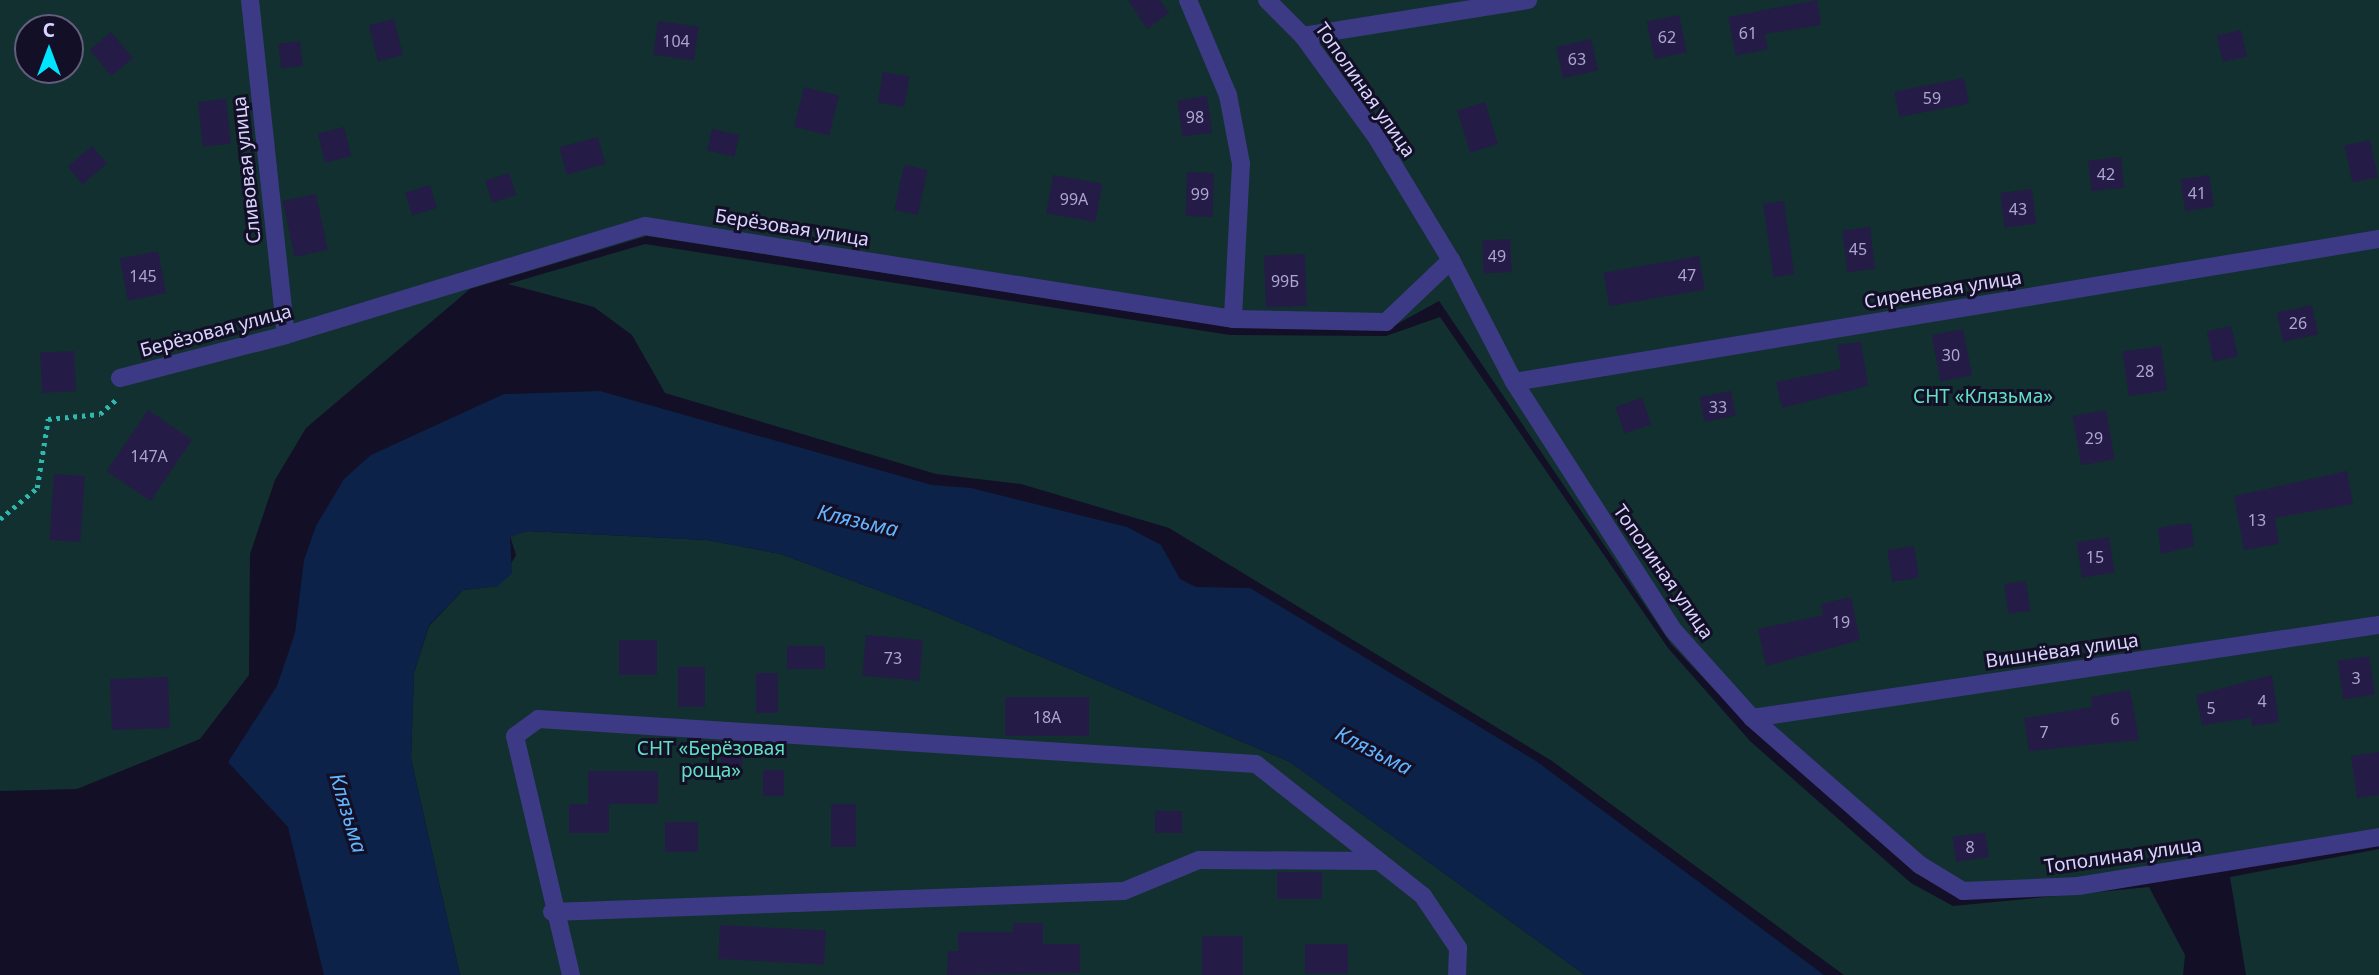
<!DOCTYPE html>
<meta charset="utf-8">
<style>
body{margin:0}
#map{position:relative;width:2379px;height:975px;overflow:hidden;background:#130f26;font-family:"Noto Sans",sans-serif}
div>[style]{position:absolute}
.green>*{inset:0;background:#12302f}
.water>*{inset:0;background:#0c2248}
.building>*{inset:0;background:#241b47;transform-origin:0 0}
.path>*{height:4.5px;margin-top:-2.25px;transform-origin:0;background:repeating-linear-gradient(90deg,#2fb8b0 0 3.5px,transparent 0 8.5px)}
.minor>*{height:18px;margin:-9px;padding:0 9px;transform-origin:9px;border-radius:9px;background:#3d3a85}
span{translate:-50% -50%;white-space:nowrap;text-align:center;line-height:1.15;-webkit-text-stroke:6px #130f26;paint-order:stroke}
.number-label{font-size:16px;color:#aca6d1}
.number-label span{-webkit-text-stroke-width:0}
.street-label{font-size:19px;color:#d9d4ff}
.park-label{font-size:19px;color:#5fe0c0}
.water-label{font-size:21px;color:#62b6ff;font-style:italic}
.north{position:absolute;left:14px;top:14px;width:70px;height:70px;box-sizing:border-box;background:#130f26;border:2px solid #625e7d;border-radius:50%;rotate:0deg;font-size:19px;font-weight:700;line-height:28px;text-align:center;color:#d9d4ff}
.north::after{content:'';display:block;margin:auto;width:24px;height:32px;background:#00e5ff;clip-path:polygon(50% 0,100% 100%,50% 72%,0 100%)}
</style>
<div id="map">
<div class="green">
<div style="clip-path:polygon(evenodd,0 0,2379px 0,2379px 844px,2079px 891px,1966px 898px,1746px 723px,1671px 644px,1439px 301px,1390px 328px,1235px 327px,647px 236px,470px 289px,306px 428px,275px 480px,250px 554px,249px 675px,200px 739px,77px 789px,0 791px,0 0,28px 28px,70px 28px,70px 70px,28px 70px,28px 28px)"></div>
<div style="clip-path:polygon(645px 244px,1230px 335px,1386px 336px,1440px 317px,1668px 648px,1750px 741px,1911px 883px,1953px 906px,2149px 887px,2185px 955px,2183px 975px,1844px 975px,1552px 761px,1169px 528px,1021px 484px,936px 474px,665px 393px,632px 335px,594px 307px,508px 284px)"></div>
<div style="clip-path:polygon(528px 531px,707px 540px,781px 554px,933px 611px,1290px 762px,1585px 975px,460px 975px,411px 759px,414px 673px,429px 626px,463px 590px,498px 586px,516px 555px,510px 536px)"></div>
<div style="clip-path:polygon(2379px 849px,2379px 975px,2246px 975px,2230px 877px)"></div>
</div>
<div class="water">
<div style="clip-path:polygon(600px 391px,932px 485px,971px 488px,1127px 527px,1161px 545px,1180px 579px,1196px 587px,1250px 588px,1536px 761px,1824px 975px,1585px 975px,1290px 762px,933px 611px,781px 554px,707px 540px,528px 531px,510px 537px,512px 573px,498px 586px,463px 590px,429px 625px,414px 673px,411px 759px,460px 975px,324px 975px,288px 827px,228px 762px,277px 686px,295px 633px,304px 560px,316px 526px,344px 479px,371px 455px,504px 394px)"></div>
</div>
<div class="building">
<div style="clip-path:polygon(1128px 0,1160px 0,1169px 13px,1147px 29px)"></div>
<div style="clip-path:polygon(1817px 0,1821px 25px,1765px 34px,1768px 49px,1736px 56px,1728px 17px)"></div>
<div style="left:1679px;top:15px;width:38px;height:33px;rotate:78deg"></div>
<div style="left:394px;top:19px;width:37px;height:26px;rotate:76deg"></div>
<div style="left:658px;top:21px;width:41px;height:34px;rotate:8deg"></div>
<div style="left:2241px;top:30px;width:27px;height:25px;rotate:77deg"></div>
<div style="left:111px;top:32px;width:34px;height:28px;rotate:50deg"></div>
<div style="left:1591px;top:39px;width:32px;height:36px;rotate:77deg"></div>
<div style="left:300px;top:41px;width:25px;height:22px;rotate:83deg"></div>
<div style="left:883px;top:72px;width:27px;height:31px;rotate:10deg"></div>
<div style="left:1964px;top:78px;width:26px;height:71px;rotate:79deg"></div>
<div style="left:804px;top:87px;width:36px;height:41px;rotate:14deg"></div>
<div style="left:1207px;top:96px;width:37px;height:30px;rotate:82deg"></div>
<div style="left:226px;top:99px;width:45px;height:28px;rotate:84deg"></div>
<div style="left:1485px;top:102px;width:44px;height:29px;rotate:73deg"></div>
<div style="left:344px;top:127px;width:30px;height:27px;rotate:76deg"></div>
<div style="left:712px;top:129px;width:28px;height:22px;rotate:13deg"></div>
<div style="left:598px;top:137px;width:28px;height:40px;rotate:75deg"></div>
<div style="left:2370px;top:140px;width:38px;height:26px;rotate:78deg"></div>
<div style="left:92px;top:146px;width:23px;height:32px;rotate:50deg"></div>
<div style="left:2121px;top:157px;width:31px;height:33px;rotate:84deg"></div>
<div style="left:904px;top:165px;width:24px;height:46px;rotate:12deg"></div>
<div style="left:1187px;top:172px;width:27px;height:44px;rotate:2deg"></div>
<div style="left:509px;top:173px;width:23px;height:25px;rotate:72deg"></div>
<div style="left:1053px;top:175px;width:50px;height:39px;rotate:10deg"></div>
<div style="left:2209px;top:175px;width:32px;height:29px;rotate:81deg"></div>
<div style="left:430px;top:185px;width:24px;height:26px;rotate:73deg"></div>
<div style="left:2032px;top:189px;width:35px;height:32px;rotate:83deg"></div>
<div style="left:316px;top:194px;width:57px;height:34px;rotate:78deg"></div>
<div style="left:1784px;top:201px;width:74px;height:21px;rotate:82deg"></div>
<div style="left:1870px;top:227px;width:42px;height:28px;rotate:83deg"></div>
<div style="left:1510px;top:239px;width:33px;height:28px;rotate:87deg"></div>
<div style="left:158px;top:251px;width:43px;height:39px;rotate:79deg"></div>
<div style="left:1305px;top:254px;width:52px;height:41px;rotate:88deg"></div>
<div style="left:1699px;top:256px;width:34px;height:97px;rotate:80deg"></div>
<div style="left:2312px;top:305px;width:30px;height:36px;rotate:78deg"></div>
<div style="left:2231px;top:326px;width:31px;height:25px;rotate:77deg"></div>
<div style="left:1963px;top:329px;width:47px;height:32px;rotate:79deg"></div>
<div style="clip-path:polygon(1861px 342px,1868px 386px,1782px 408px,1776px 382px,1841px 369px,1837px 345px)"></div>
<div style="left:2161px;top:346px;width:45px;height:39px;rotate:82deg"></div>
<div style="left:74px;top:351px;width:40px;height:34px;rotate:87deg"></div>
<div style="left:1731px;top:391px;width:25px;height:32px;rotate:79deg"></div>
<div style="left:1642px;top:398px;width:28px;height:28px;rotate:71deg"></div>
<div style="left:148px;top:410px;width:53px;height:74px;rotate:34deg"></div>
<div style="left:2106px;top:410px;width:50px;height:34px;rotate:80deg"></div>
<div style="clip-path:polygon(2347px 471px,2353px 504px,2275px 518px,2279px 544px,2244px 550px,2234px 496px)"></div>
<div style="left:54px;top:474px;width:31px;height:66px;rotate:4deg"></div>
<div style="clip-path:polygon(2191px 523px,2194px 546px,2161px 554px,2158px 528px)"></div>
<div style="left:2109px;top:537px;width:36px;height:33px;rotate:81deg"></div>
<div style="left:1914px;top:546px;width:32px;height:27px;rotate:81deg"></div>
<div style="left:2026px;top:581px;width:30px;height:22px;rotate:82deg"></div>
<div style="clip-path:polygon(1851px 597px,1860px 640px,1766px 666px,1758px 629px,1823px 615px,1821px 604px)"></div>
<div style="left:866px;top:635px;width:57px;height:41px;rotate:5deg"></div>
<div style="left:619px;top:640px;width:38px;height:35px"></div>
<div style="left:787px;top:646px;width:38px;height:23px"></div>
<div style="left:2369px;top:656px;width:39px;height:32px;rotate:81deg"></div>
<div style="left:678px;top:667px;width:27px;height:40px"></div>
<div style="left:756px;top:673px;width:22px;height:40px"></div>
<div style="clip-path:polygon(2272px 675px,2279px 722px,2252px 726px,2251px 718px,2202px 725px,2196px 695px)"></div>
<div style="left:168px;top:677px;width:51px;height:58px;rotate:88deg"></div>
<div style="clip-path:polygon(2130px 690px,2139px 740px,2029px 751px,2024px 718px,2092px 707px,2091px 697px)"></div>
<div style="left:1005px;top:697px;width:84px;height:39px"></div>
<div style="left:722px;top:742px;width:21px;height:35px;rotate:3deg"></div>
<div style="clip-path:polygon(2379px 752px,2379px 795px,2357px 798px,2351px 756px)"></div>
<div style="left:763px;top:770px;width:21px;height:26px"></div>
<div style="clip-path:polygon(588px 771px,658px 771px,658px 804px,609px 804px,609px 833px,569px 833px,569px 804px,588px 804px)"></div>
<div style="left:831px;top:804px;width:25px;height:43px"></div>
<div style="left:1155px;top:811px;width:27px;height:22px"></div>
<div style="left:665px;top:822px;width:33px;height:30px"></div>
<div style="left:1985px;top:832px;width:25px;height:33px;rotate:81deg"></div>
<div style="left:1277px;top:872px;width:45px;height:27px"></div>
<div style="clip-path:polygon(1013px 923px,1043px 923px,1043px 944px,1080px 944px,1080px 973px,947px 975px,948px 951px,958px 951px,958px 932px,1013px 932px)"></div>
<div style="left:720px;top:925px;width:106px;height:34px;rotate:3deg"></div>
<div style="left:1202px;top:936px;width:41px;height:39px"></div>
<div style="left:1305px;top:944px;width:43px;height:30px"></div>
</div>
<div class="path">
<div style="left:0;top:519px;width:48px;rotate:-40deg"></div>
<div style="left:37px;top:488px;width:70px;rotate:-80.9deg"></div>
<div style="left:48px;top:419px;width:52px;rotate:-5.5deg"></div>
<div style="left:100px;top:414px;width:24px;rotate:-42deg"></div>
</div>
<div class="minor">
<div style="left:250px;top:0;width:337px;rotate:83.9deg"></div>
<div style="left:1188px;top:0;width:103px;rotate:67.2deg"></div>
<div style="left:1228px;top:95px;width:70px;rotate:79.3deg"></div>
<div style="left:1241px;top:164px;width:155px;rotate:93deg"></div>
<div style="left:1267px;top:0;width:51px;rotate:45deg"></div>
<div style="left:1303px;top:36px;width:126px;rotate:54deg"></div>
<div style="left:1377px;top:138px;width:143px;rotate:58.8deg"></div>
<div style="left:1451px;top:260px;width:137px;rotate:62.7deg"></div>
<div style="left:1514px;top:382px;width:296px;rotate:57.3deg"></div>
<div style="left:1674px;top:631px;width:117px;rotate:48.1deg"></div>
<div style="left:1752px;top:718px;width:223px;rotate:41.2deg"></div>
<div style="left:1920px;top:865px;width:50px;rotate:31.2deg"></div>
<div style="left:1963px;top:891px;width:115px;rotate:-2.5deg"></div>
<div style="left:2078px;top:886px;width:305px;rotate:-9.2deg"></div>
<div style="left:1303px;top:36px;width:228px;rotate:-9.1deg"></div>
<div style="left:120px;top:378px;width:171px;rotate:-14.5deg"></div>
<div style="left:286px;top:335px;width:375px;rotate:-16.9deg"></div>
<div style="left:645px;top:226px;width:595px;rotate:8.99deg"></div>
<div style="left:1233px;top:319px;width:153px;rotate:1.1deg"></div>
<div style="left:1386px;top:322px;width:90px;rotate:-43.6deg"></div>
<div style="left:1514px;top:382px;width:877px;rotate:-9.39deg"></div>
<div style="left:1752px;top:718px;width:634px;rotate:-8.44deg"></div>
<div style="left:552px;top:912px;width:572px;rotate:-2.1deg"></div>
<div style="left:1124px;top:891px;width:81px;rotate:-22.5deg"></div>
<div style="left:1199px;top:860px;width:179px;rotate:0.3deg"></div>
<div style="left:571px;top:975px;width:245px;rotate:-103.2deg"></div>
<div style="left:515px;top:736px;width:29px;rotate:-36deg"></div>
<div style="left:538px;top:719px;width:719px;rotate:3.59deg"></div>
<div style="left:1256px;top:764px;width:213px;rotate:38.3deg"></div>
<div style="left:1423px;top:896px;width:63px;rotate:56.1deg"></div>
<div style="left:1458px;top:948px;width:27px;rotate:92deg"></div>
</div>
<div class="number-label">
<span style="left:1748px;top:33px">61</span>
<span style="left:1667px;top:37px">62</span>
<span style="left:676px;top:41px">104</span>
<span style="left:1577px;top:59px">63</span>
<span style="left:1932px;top:98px">59</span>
<span style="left:1195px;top:117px">98</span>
<span style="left:2106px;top:174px">42</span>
<span style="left:2197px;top:193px">41</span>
<span style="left:1200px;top:194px">99</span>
<span style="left:1074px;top:199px">99А</span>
<span style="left:2018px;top:209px">43</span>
<span style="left:1858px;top:249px">45</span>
<span style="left:1497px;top:256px">49</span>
<span style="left:1687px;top:275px">47</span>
<span style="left:143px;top:276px">145</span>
<span style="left:1285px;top:281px">99Б</span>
<span style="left:2298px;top:323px">26</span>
<span style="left:1951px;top:355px">30</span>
<span style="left:2145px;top:371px">28</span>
<span style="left:1718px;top:407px">33</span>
<span style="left:2094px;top:438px">29</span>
<span style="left:149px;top:456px">147А</span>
<span style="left:2257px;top:520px">13</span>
<span style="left:2095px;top:557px">15</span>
<span style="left:1841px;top:622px">19</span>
<span style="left:893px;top:658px">73</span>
<span style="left:2356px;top:678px">3</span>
<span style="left:2262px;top:701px">4</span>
<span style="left:2211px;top:708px">5</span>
<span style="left:1047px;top:717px">18А</span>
<span style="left:2115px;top:719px">6</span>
<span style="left:2044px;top:732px">7</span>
<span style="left:1970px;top:847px">8</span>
</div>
<div class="street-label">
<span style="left:1365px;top:90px;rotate:55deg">Тополиная улица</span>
<span style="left:247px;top:170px;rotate:-96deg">Сливовая улица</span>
<span style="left:792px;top:228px;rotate:9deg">Берёзовая улица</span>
<span style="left:1943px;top:290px;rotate:-9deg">Сиреневая улица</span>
<span style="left:216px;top:331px;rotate:-15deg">Берёзовая улица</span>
<span style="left:1663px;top:572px;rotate:55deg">Тополиная улица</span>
<span style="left:2062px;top:651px;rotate:-8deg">Вишнёвая улица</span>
<span style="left:2123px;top:856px;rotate:-8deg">Тополиная улица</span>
</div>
<div class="park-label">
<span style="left:1983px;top:397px">СНТ «Клязьма»</span>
<span style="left:711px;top:760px">СНТ «Берёзовая<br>роща»</span>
</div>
<div class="water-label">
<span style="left:858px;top:520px;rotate:13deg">Клязьма</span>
<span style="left:1374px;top:750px;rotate:27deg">Клязьма</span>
<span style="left:349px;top:813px;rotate:73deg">Клязьма</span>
</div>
<div class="north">С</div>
</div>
